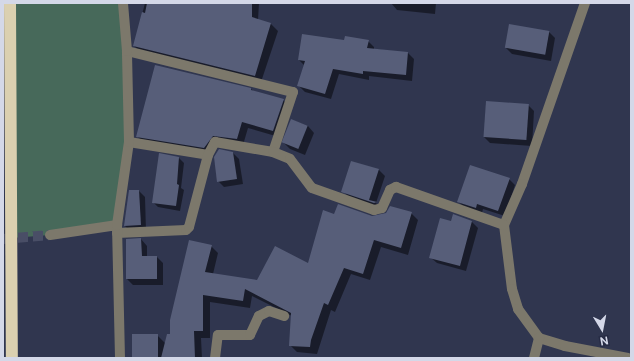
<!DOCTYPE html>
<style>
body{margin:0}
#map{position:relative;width:634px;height:361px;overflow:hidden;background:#30364f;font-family:"Public Sans",sans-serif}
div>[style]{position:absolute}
.green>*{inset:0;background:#47695a}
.shadow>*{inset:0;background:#0007}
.building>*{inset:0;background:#575e79;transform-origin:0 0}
.minor-tunnel>*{height:10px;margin-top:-5px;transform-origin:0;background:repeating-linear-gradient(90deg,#494e66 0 10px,transparent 0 15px)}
.minor>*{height:10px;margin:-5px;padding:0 5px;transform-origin:5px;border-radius:5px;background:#7c786b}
.highway>*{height:12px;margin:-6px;padding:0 6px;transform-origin:6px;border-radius:6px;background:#dbd0b0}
span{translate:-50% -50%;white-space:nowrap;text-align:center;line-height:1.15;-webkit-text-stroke:3px #262b44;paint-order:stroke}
.frame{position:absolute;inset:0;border:4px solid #d4d8e8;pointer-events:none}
.north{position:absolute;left:582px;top:309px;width:40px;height:40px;-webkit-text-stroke:3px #262b44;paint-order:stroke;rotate:170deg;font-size:11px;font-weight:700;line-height:16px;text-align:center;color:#d4d8e8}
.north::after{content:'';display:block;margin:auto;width:14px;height:18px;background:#d4d8e8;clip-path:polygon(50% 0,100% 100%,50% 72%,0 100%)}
</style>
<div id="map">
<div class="green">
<div style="clip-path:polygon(10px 3px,120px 3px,129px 142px,117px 225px,50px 235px,12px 238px)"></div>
</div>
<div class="shadow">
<div style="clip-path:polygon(145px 3px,259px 3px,258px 20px,271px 24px,278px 31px,261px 82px,141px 52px,134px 46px)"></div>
<div style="clip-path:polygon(391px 3px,436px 3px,435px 14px,397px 10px)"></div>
<div style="clip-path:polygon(549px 32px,555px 38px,551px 61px,512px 54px,506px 48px)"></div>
<div style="clip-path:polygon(345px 41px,368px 41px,374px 47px,374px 49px,408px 53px,414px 59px,412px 81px,369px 76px,369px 80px,339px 74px,331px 99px,305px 92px,299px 86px,304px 65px,299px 60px)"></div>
<div style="clip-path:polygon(251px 89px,254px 92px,283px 100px,289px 106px,279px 137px,248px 128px,243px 145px,219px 142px,211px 153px,143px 142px,137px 136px)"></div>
<div style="clip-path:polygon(528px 105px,534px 111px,532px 146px,490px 143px,484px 137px)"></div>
<div style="clip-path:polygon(292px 120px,308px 126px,314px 133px,305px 155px,290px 149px,284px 143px)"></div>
<div style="clip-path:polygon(233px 153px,239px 159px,243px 184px,224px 187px,218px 181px)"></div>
<div style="clip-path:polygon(179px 158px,184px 163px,181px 188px,184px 190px,180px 211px,158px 207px,153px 202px)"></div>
<div style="clip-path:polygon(352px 162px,379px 170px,385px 176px,376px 203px,382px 209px,349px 197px,343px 191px)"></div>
<div style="clip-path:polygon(509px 179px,515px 185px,505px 216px,483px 209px,482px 213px,464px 207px,458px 201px)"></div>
<div style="clip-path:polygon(139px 191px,145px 197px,146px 231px,131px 232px,125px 226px)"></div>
<div style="clip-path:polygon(411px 213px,418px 220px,408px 255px,381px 247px,370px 280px,351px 274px,335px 312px,331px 310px,317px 354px,297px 352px,290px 345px,292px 316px,252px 296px,250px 308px,210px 302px,210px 338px,201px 338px,202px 358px,133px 358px,157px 335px,166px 344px,211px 246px,218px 253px,213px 274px,258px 281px,309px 265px,335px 215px,372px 217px)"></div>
<div style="clip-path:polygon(451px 222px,472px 222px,478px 228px,466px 271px,437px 263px,430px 257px)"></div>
<div style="clip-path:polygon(141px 239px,147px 246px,147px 257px,157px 257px,163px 263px,163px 285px,133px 285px,127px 279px)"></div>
</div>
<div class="building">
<div style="clip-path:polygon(147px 3px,252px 3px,252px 17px,271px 23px,255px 76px,133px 46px,142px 12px,145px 13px)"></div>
<div style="left:509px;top:24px;width:41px;height:24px;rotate:10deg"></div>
<div style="clip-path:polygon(302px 34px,344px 40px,345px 36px,369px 40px,367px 48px,408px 52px,406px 75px,363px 71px,363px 74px,333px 69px,325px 94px,297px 86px,305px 61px,298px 60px)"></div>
<div style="clip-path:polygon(155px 65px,251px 88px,251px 90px,284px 99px,273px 131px,242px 122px,237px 139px,213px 136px,204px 148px,136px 137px)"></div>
<div style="left:486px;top:101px;width:43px;height:36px;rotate:4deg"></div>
<div style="left:291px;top:119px;width:18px;height:25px;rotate:22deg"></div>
<div style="clip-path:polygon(219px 149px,233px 152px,237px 179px,217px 182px,214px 157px)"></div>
<div style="clip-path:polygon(159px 153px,179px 157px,177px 184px,179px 185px,176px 206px,152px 203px)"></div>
<div style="clip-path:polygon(351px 161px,379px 169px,369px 200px,377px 202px,374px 203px,341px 192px)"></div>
<div style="clip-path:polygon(470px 165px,510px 178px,498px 211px,477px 204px,476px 208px,457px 202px)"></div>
<div style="clip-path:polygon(129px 190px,139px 190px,141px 225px,124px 226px)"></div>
<div style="clip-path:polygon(338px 204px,372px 216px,386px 213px,390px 206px,412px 212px,401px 248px,374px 240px,363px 274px,344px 268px,328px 305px,324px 303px,311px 340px,310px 347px,289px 346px,291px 313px,245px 289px,243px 301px,203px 295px,203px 331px,194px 331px,195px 358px,161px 358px,167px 334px,170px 334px,170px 320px,189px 240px,212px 245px,205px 272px,257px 280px,275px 246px,308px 263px,323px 210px,334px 214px)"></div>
<div style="clip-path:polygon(453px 214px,472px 221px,460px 266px,429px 258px,440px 218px,451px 221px)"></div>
<div style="clip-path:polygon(141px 238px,142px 256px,157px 256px,157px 279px,126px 279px,126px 239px)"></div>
<div style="left:158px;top:334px;width:24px;height:26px;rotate:90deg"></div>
</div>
<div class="minor-tunnel">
<div style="left:3px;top:239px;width:47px;rotate:-4.9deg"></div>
</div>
<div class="minor">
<div style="left:585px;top:3px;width:192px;rotate:109.2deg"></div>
<div style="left:522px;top:184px;width:45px;rotate:113.7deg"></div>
<div style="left:504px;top:225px;width:64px;rotate:82.9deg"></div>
<div style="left:512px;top:289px;width:21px;rotate:73deg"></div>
<div style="left:518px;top:309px;width:36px;rotate:54deg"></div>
<div style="left:539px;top:338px;width:27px;rotate:17deg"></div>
<div style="left:565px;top:346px;width:64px;rotate:10.8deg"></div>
<div style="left:127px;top:51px;width:171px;rotate:13.9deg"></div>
<div style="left:293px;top:92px;width:63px;rotate:108.4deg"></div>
<div style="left:129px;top:142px;width:80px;rotate:9.3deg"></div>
<div style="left:208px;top:155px;width:15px;rotate:-62deg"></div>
<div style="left:215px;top:142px;width:59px;rotate:9.8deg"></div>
<div style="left:273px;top:152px;width:18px;rotate:22deg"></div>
<div style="left:290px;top:159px;width:36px;rotate:53deg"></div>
<div style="left:312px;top:188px;width:66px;rotate:19.5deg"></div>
<div style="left:374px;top:210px;width:8px;rotate:-14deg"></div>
<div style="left:382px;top:208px;width:20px;rotate:-66deg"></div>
<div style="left:390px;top:190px;width:7px;rotate:-27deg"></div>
<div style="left:396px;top:187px;width:114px;rotate:19.4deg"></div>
<div style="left:117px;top:233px;width:69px;rotate:-2.5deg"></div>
<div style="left:186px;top:230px;width:4px;rotate:-45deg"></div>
<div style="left:189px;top:227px;width:74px;rotate:-75.2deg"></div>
<div style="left:50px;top:235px;width:68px;rotate:-8.5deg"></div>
<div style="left:120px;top:358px;width:133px;rotate:-91.3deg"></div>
<div style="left:117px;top:225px;width:84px;rotate:-81.8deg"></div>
<div style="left:129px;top:142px;width:91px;rotate:-91.3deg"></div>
<div style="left:127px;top:51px;width:48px;rotate:-94.8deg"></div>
<div style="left:215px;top:358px;width:23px;rotate:-83deg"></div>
<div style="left:218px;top:335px;width:32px"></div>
<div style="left:250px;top:335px;width:21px;rotate:-65deg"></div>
<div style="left:259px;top:316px;width:11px;rotate:-27deg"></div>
<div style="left:269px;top:311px;width:16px;rotate:18deg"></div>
<div style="left:534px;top:358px;width:21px;rotate:-76deg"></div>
</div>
<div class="highway">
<div style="left:10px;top:3px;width:355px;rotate:89.7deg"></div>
</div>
<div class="frame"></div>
<div class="north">N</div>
</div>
